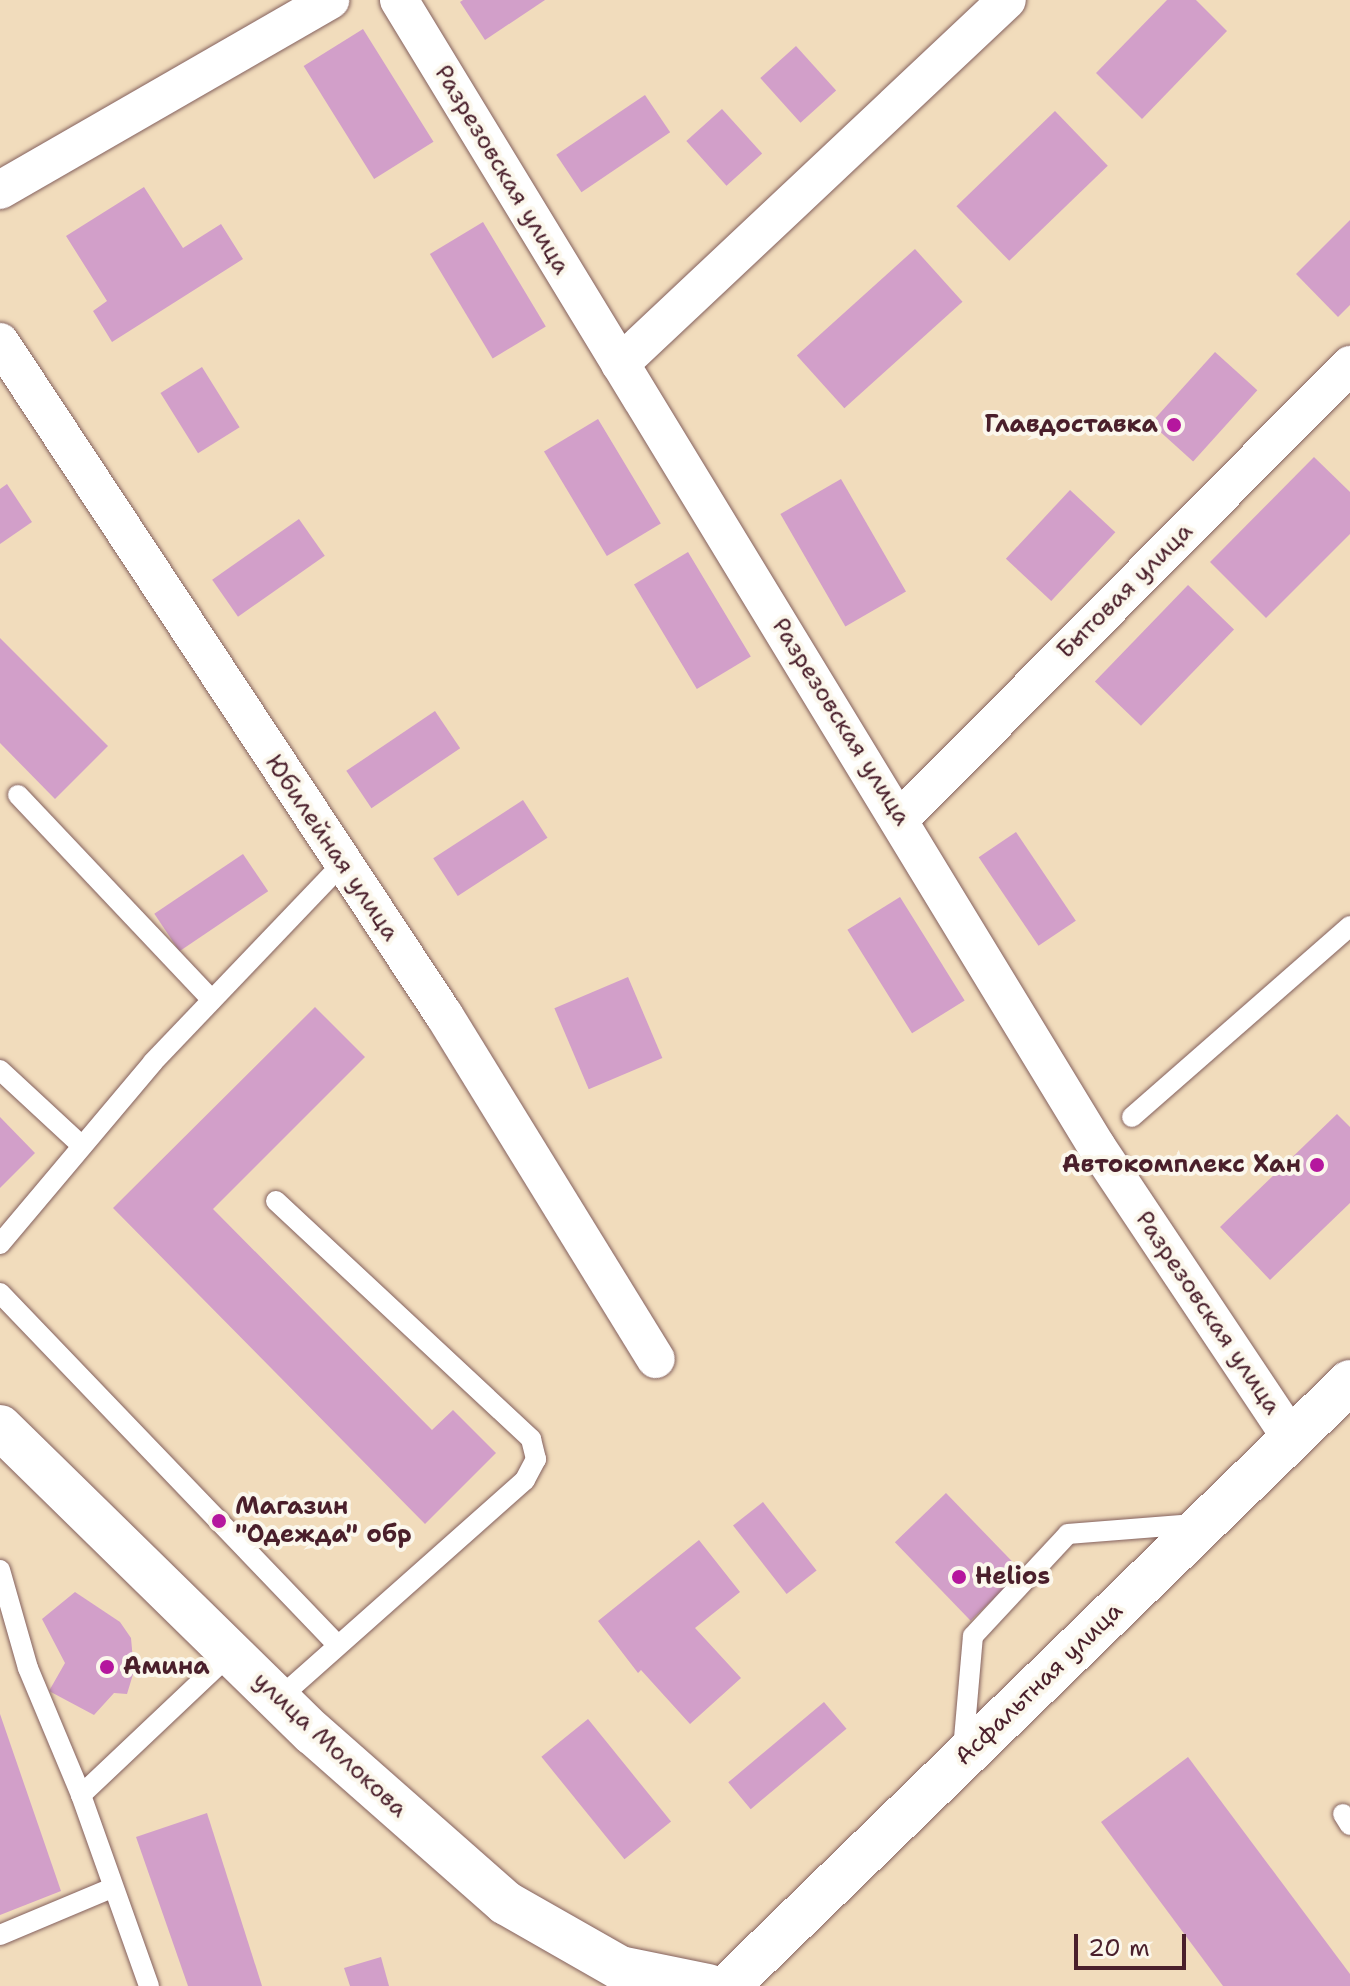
<!DOCTYPE html>
<meta charset="utf-8">
<style>
body{margin:0}
#map{position:relative;width:1350px;height:1986px;overflow:hidden;background:#f1dcbc;font-family:"Shantell Sans",sans-serif}
div>[style]{position:absolute}
.building>*{inset:0;background:#d29fc9;transform-origin:0 0}
.roads{filter:drop-shadow(0 0 2px #84615e) drop-shadow(0 0 2px #84615e)}
.lane>*{height:20px;margin:-10px;padding:0 10px;transform-origin:10px;border-radius:10px;background:#fff}
.street>*{height:38px;margin:-19px;padding:0 19px;transform-origin:19px;border-radius:19px;background:#fff}
.secondary>*{height:44px;margin:-22px;padding:0 22px;transform-origin:22px;border-radius:22px;background:#fff}
.dots>*{width:22px;height:22px;translate:-50% -50%;box-sizing:border-box;border:4px solid #fbf7ec;border-radius:50%}
span{translate:-50% -50%;white-space:nowrap;text-align:center;line-height:1.15;-webkit-text-stroke:8px #fbf7ec;paint-order:stroke}
.street-label{font-size:24px;color:#4a1f2b}
.poi-label{font-size:24px;color:#4a1f2b;font-weight:700}
.right{translate:-100% -50%;text-align:right}
.left{translate:0 -50%;text-align:left}
.scale{position:absolute;left:1074px;top:1934px;width:112px;height:36px;box-sizing:border-box;border:4px solid #4a1f2b;border-top:0;padding-left:10px;font-size:24px;line-height:28px;white-space:nowrap;color:#4a1f2b;-webkit-text-stroke:6px #fbf7ec;paint-order:stroke}
</style>
<div id="map">
<div class="building">
<div style="clip-path:polygon(463px 0,545px 0,485px 40px,460px 2px)"></div>
<div style="clip-path:polygon(1167px 0,1196px 0,1227px 31px,1142px 119px,1096px 73px)"></div>
<div style="left:363px;top:29px;width:133px;height:70px;rotate:58deg"></div>
<div style="left:796px;top:46px;width:60px;height:48px;rotate:48deg"></div>
<div style="left:645px;top:95px;width:45px;height:107px;rotate:56deg"></div>
<div style="left:722px;top:109px;width:60px;height:48px;rotate:48deg"></div>
<div style="left:1055px;top:111px;width:76px;height:137px;rotate:46deg"></div>
<div style="clip-path:polygon(144px 187px,183px 248px,221px 224px,243px 259px,112px 342px,93px 311px,107px 301px,66px 236px)"></div>
<div style="clip-path:polygon(1350px 220px,1350px 305px,1338px 317px,1296px 274px)"></div>
<div style="left:483px;top:222px;width:122px;height:62px;rotate:59deg"></div>
<div style="left:915px;top:249px;width:71px;height:159px;rotate:48deg"></div>
<div style="left:1215px;top:352px;width:57px;height:96px;rotate:42deg"></div>
<div style="left:202px;top:367px;width:71px;height:49px;rotate:58deg"></div>
<div style="left:598px;top:419px;width:122px;height:63px;rotate:59deg"></div>
<div style="clip-path:polygon(1314px 457px,1350px 492px,1350px 534px,1266px 618px,1210px 562px)"></div>
<div style="left:841px;top:479px;width:130px;height:70px;rotate:60deg"></div>
<div style="clip-path:polygon(7px 484px,32px 522px,0 544px,0 489px)"></div>
<div style="left:1070px;top:490px;width:62px;height:94px;rotate:43deg"></div>
<div style="left:299px;top:519px;width:45px;height:106px;rotate:55deg"></div>
<div style="left:688px;top:552px;width:122px;height:63px;rotate:59deg"></div>
<div style="left:1188px;top:585px;width:64px;height:134px;rotate:44deg"></div>
<div style="clip-path:polygon(0 638px,108px 746px,55px 799px,0 743px)"></div>
<div style="left:435px;top:711px;width:45px;height:107px;rotate:56deg"></div>
<div style="left:523px;top:800px;width:45px;height:107px;rotate:57deg"></div>
<div style="left:1016px;top:832px;width:107px;height:45px;rotate:56deg"></div>
<div style="left:243px;top:854px;width:45px;height:107px;rotate:56deg"></div>
<div style="left:900px;top:897px;width:122px;height:62px;rotate:58deg"></div>
<div style="left:628px;top:977px;width:88px;height:80px;rotate:67deg"></div>
<div style="clip-path:polygon(315px 1007px,365px 1057px,213px 1209px,432px 1430px,453px 1410px,496px 1453px,425px 1524px,113px 1208px)"></div>
<div style="clip-path:polygon(1337px 1114px,1350px 1127px,1350px 1203px,1270px 1280px,1220px 1227px)"></div>
<div style="clip-path:polygon(0 1117px,35px 1153px,0 1188px)"></div>
<div style="left:946px;top:1493px;width:109px;height:71px;rotate:46deg"></div>
<div style="left:763px;top:1502px;width:87px;height:38px;rotate:52deg"></div>
<div style="clip-path:polygon(699px 1540px,740px 1592px,695px 1628px,741px 1678px,690px 1724px,641px 1670px,638px 1673px,598px 1621px)"></div>
<div style="clip-path:polygon(75px 1592px,120px 1622px,131px 1638px,134px 1671px,127px 1694px,114px 1693px,94px 1715px,49px 1691px,65px 1663px,42px 1619px)"></div>
<div style="left:824px;top:1702px;width:35px;height:125px;rotate:50deg"></div>
<div style="clip-path:polygon(0 1714px,61px 1891px,0 1915px)"></div>
<div style="left:588px;top:1719px;width:132px;height:60px;rotate:51deg"></div>
<div style="clip-path:polygon(1188px 1757px,1350px 1974px,1350px 1986px,1223px 1986px,1101px 1822px)"></div>
<div style="clip-path:polygon(207px 1813px,262px 1986px,188px 1986px,136px 1837px)"></div>
<div style="clip-path:polygon(381px 1957px,389px 1986px,350px 1986px,344px 1968px)"></div>
</div>
<div class="roads">
<div class="lane">
<div style="left:18px;top:795px;width:282px;rotate:46.6deg"></div>
<div style="left:0;top:1070px;width:110px;rotate:42.8deg"></div>
<div style="left:1132px;top:1117px;width:290px;rotate:-41.2deg"></div>
<div style="left:276px;top:1201px;width:349px;rotate:43deg"></div>
<div style="left:531px;top:1439px;width:21px;rotate:76deg"></div>
<div style="left:536px;top:1459px;width:24px;rotate:118deg"></div>
<div style="left:525px;top:1480px;width:330px;rotate:138.4deg"></div>
<div style="left:0;top:1244px;width:238px;rotate:-49.9deg"></div>
<div style="left:153px;top:1062px;width:274px;rotate:-46.3deg"></div>
<div style="left:0;top:1293px;width:487px;rotate:46.2deg"></div>
<div style="left:0;top:1570px;width:102px;rotate:74.1deg"></div>
<div style="left:28px;top:1668px;width:138px;rotate:67.3deg"></div>
<div style="left:963px;top:1750px;width:114px;rotate:-85deg"></div>
<div style="left:973px;top:1636px;width:139px;rotate:-47deg"></div>
<div style="left:1068px;top:1534px;width:126px;rotate:-4.5deg"></div>
<div style="left:1343px;top:1814px;width:13px;rotate:58deg"></div>
<div style="left:0;top:1935px;width:121px;rotate:-22.8deg"></div>
<div style="left:149px;top:1986px;width:203px;rotate:-109.6deg"></div>
<div style="left:81px;top:1795px;width:207px;rotate:-43.4deg"></div>
</div>
<div class="street">
<div style="left:399px;top:0;width:1343px;rotate:58.68deg"></div>
<div style="left:1097px;top:1147px;width:350px;rotate:56.3deg"></div>
<div style="left:0;top:190px;width:381px;rotate:-29.9deg"></div>
<div style="left:0;top:342px;width:806px;rotate:56.59deg"></div>
<div style="left:444px;top:1015px;width:404px;rotate:58.4deg"></div>
<div style="left:620px;top:364px;width:531px;rotate:-43.25deg"></div>
<div style="left:901px;top:818px;width:638px;rotate:-45.25deg"></div>
</div>
<div class="secondary">
<div style="left:0;top:1427px;width:438px;rotate:44.4deg"></div>
<div style="left:313px;top:1733px;width:257px;rotate:41.4deg"></div>
<div style="left:506px;top:1903px;width:131px;rotate:29.7deg"></div>
<div style="left:620px;top:1968px;width:90px;rotate:11.6deg"></div>
<div style="left:728px;top:1986px;width:867px;rotate:-44.16deg"></div>
</div>
</div>
<div class="dots">
<div style="left:1174px;top:425px;background:#b5179e"></div>
<div style="left:1317px;top:1165px;background:#b5179e"></div>
<div style="left:219px;top:1521px;background:#b5179e"></div>
<div style="left:959px;top:1577px;background:#b5179e"></div>
<div style="left:107px;top:1667px;background:#b5179e"></div>
</div>
<div class="street-label">
<span style="left:502px;top:170px;rotate:59deg">Разрезовская улица</span>
<span style="left:1125px;top:591px;rotate:-45deg">Бытовая улица</span>
<span style="left:841px;top:722px;rotate:58deg">Разрезовская улица</span>
<span style="left:332px;top:848px;rotate:56deg">Юбилейная улица</span>
<span style="left:1208px;top:1313px;rotate:56deg">Разрезовская улица</span>
<span style="left:1039px;top:1684px;rotate:-44deg">Асфальтная улица</span>
<span style="left:330px;top:1745px;rotate:43deg">улица Молокова</span>
</div>
<div class="poi-label">
<span class="right" style="left:1158px;top:425px">Главдоставка</span>
<span class="right" style="left:1301px;top:1165px">Автокомплекс Хан</span>
<span class="left" style="left:235px;top:1521px">Магазин<br>"Одежда" обр</span>
<span class="left" style="left:975px;top:1577px">Helios</span>
<span class="left" style="left:123px;top:1667px">Амина</span>
</div>
<div class="scale">20 m</div>
</div>
